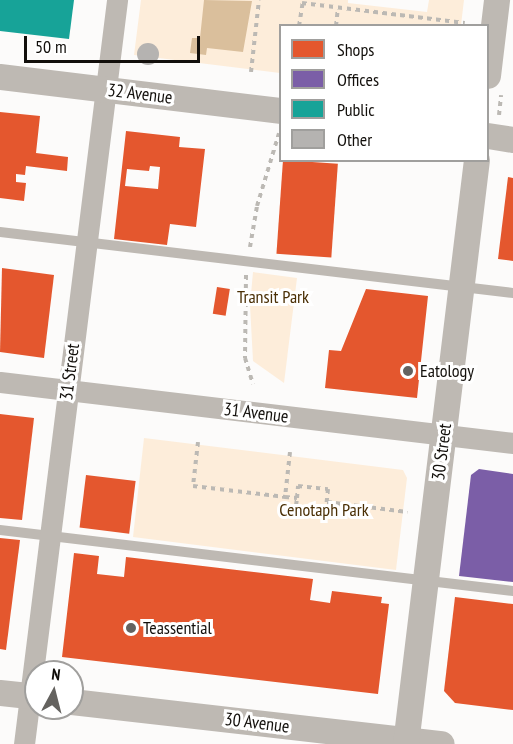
<!DOCTYPE html>
<style>
body{margin:0}
#map{position:relative;width:513px;height:744px;overflow:hidden;background:#fcfbfa;font-family:"PT Sans Narrow",sans-serif}
div>[style]{position:absolute}
.green>*{inset:0;background:#fdedda}
.water>*{inset:0;background:#dabf9c}
.shops>*{inset:0;background:#e4572e;transform-origin:0 0}
.offices>*{inset:0;background:#7b5ea7}
.public>*{inset:0;background:#17a398}
.building>*{inset:0;background:#b5b3b1}
.round{border-radius:50%}
.path>*{height:4px;margin-top:-2px;transform-origin:0;background:repeating-linear-gradient(90deg,#bcb9b4 0 4.5px,transparent 0 9px)}
.service>*{height:10px;margin:-5px;padding:0 5px;transform-origin:5px;border-radius:5px;background:#beb9b3}
.minor>*{height:21px;margin:-10.5px;padding:0 10.5px;transform-origin:10.5px;border-radius:10.5px;background:#beb9b3}
.tertiary>*{height:26px;margin:-13px;padding:0 13px;transform-origin:13px;border-radius:13px;background:#beb9b3}
.dots>*{width:16px;height:16px;translate:-50% -50%;box-sizing:border-box;border:3px solid #fff;border-radius:50%}
span{translate:-50% -50%;white-space:nowrap;text-align:center;line-height:1.15;-webkit-text-stroke:6px #fff;paint-order:stroke}
.street-label{font-size:18px;color:#120f0b}
.park-label{font-size:18px;color:#4a2f05}
.poi-label{font-size:18px;color:#120f0b}
.left{translate:0 -50%;text-align:left}
.legend{position:absolute;left:279px;top:24px;width:210px;height:138px;box-sizing:border-box;background:#fff;border:2px solid #a09f9d;margin:0;padding:8px 10px;list-style:none;font-size:18px;color:#120f0b}
.legend li{display:flex;align-items:center;gap:12px;height:30px}
.legend b{width:30px;border:2px solid #a09f9d}
.north{position:absolute;left:24px;top:660px;width:60px;height:60px;box-sizing:border-box;background:#fff;border:2px solid #a09f9d;border-radius:50%;rotate:7deg;font-size:16px;font-weight:700;line-height:24px;text-align:center;color:#120f0b}
.north::after{content:'';display:block;margin:auto;width:21px;height:27px;background:#64625f;clip-path:polygon(50% 0,100% 100%,50% 72%,0 100%)}
.scale{position:absolute;left:24px;top:36px;width:176px;height:27px;box-sizing:border-box;border:3px solid #120f0b;border-top:0;padding-left:8px;font-size:18px;line-height:21px;white-space:nowrap;color:#120f0b;-webkit-text-stroke:4px #fff;paint-order:stroke}
</style>
<div id="map">
<div class="green">
<div style="clip-path:polygon(141px 0,348px 0,348px 3px,427px 12px,429px 0,464px 0,461px 25px,280px 26px,280px 73px,134px 55px)"></div>
<div style="clip-path:polygon(253px 272px,297px 278px,284px 383px,253px 361px,250px 305px)"></div>
<div style="clip-path:polygon(144px 438px,403px 470px,407px 478px,396px 570px,133px 537px)"></div>
</div>
<div class="water">
<div style="clip-path:polygon(204px 0,252px 1px,243px 52px,207px 48px,206px 55px,190px 53px,192px 38px,200px 38px)"></div>
</div>
<div class="shops">
<div style="clip-path:polygon(0 112px,40px 116px,36px 153px,68px 157px,67px 171px,26px 166px,25px 175px,16px 174px,16px 182px,26px 183px,24px 201px,0 198px)"></div>
<div style="clip-path:polygon(evenodd,126px 131px,180px 137px,179px 147px,205px 149px,196px 227px,170px 224px,167px 245px,114px 239px,126px 131px,150px 166px,160px 167px,158px 189px,125px 186px,127px 169px,149px 171px,150px 166px)"></div>
<div style="left:283px;top:160px;width:55px;height:94px;rotate:4deg"></div>
<div style="clip-path:polygon(508px 177px,513px 178px,513px 261px,498px 259px)"></div>
<div style="clip-path:polygon(2px 268px,54px 275px,44px 358px,0 352px)"></div>
<div style="left:217px;top:287px;width:13px;height:27px;rotate:9deg"></div>
<div style="clip-path:polygon(366px 289px,428px 296px,417px 398px,325px 388px,329px 350px,341px 351px)"></div>
<div style="clip-path:polygon(0 414px,34px 418px,22px 520px,0 518px)"></div>
<div style="left:86px;top:475px;width:50px;height:53px;rotate:7deg"></div>
<div style="clip-path:polygon(0 538px,20px 540px,6px 650px,0 649px)"></div>
<div style="clip-path:polygon(74px 553px,99px 556px,97px 574px,124px 577px,126px 557px,313px 579px,310px 600px,330px 603px,332px 591px,382px 597px,381px 603px,389px 604px,378px 694px,62px 657px)"></div>
<div style="clip-path:polygon(455px 597px,513px 604px,513px 710px,455px 703px,444px 691px)"></div>
</div>
<div class="offices">
<div style="clip-path:polygon(479px 469px,513px 474px,513px 582px,459px 576px,471px 475px)"></div>
</div>
<div class="public">
<div style="clip-path:polygon(0 0,74px 0,69px 39px,0 31px)"></div>
</div>
<div class="building">
<div class="round" style="left:137px;top:43px;width:22px;height:22px"></div>
</div>
<div class="path">
<div style="left:302px;top:3px;width:164px;rotate:7deg"></div>
<div style="left:299px;top:26px;width:26px;rotate:-81deg"></div>
<div style="left:336px;top:26px;width:18px;rotate:-84deg"></div>
<div style="left:251px;top:72px;width:72px;rotate:-83.7deg"></div>
<div style="left:499px;top:115px;width:20px;rotate:-84deg"></div>
<div style="left:250px;top:247px;width:42px;rotate:-80.3deg"></div>
<div style="left:257px;top:206px;width:76px;rotate:-73.2deg"></div>
<div style="left:246px;top:275px;width:83px;rotate:90.7deg"></div>
<div style="left:245px;top:358px;width:27px;rotate:73deg"></div>
<div style="left:198px;top:442px;width:44px;rotate:96.5deg"></div>
<div style="left:193px;top:486px;width:93px;rotate:6.8deg"></div>
<div style="left:290px;top:452px;width:45px;rotate:96.3deg"></div>
<div style="left:285px;top:497px;width:12px;rotate:5deg"></div>
<div style="left:297px;top:498px;width:12px;rotate:-85deg"></div>
<div style="left:298px;top:486px;width:30px;rotate:6deg"></div>
<div style="left:328px;top:489px;width:28px;rotate:96deg"></div>
<div style="left:325px;top:517px;width:30px;rotate:-174deg"></div>
<div style="left:295px;top:514px;width:16px;rotate:-83deg"></div>
<div style="left:327px;top:502px;width:81px;rotate:7.1deg"></div>
</div>
<div class="service">
<div style="left:0;top:232px;width:517px;rotate:6.78deg"></div>
<div style="left:0;top:530px;width:517px;rotate:6.78deg"></div>
</div>
<div class="minor">
<div style="left:0;top:382px;width:517px;rotate:6.78deg"></div>
<div style="left:24px;top:744px;width:750px;rotate:-82.87deg"></div>
</div>
<div class="tertiary">
<div style="left:488px;top:76px;width:77px;rotate:-83.2deg"></div>
<div style="left:0;top:77px;width:282px;rotate:6.9deg"></div>
<div style="left:488px;top:136px;width:25px;rotate:9deg"></div>
<div style="left:0;top:693px;width:36px;rotate:6deg"></div>
<div style="left:72px;top:702px;width:372px;rotate:6.5deg"></div>
<div style="left:406px;top:744px;width:588px;rotate:-83.07deg"></div>
</div>
<div class="dots">
<div style="left:408px;top:371px;background:#64625f"></div>
<div style="left:131px;top:628px;background:#64625f"></div>
</div>
<div class="street-label">
<span style="left:140px;top:94px;rotate:7deg">32 Avenue</span>
<span style="left:70px;top:372px;rotate:-83deg">31 Street</span>
<span style="left:256px;top:413px;rotate:7deg">31 Avenue</span>
<span style="left:442px;top:452px;rotate:-83deg">30 Street</span>
<span style="left:257px;top:723px;rotate:7deg">30 Avenue</span>
</div>
<div class="park-label">
<span style="left:273px;top:297px">Transit Park</span>
<span style="left:324px;top:510px">Cenotaph Park</span>
</div>
<div class="poi-label">
<span class="left" style="left:420px;top:371px">Eatology</span>
<span class="left" style="left:143px;top:628px">Teassential</span>
</div>
<ul class="legend">
<li><b style="height:16px;background:#e4572e"></b>Shops</li>
<li><b style="height:16px;background:#7b5ea7"></b>Offices</li>
<li><b style="height:16px;background:#17a398"></b>Public</li>
<li><b style="height:16px;background:#b5b3b1"></b>Other</li>
</ul>
<div class="north">N</div>
<div class="scale">50 m</div>
</div>
